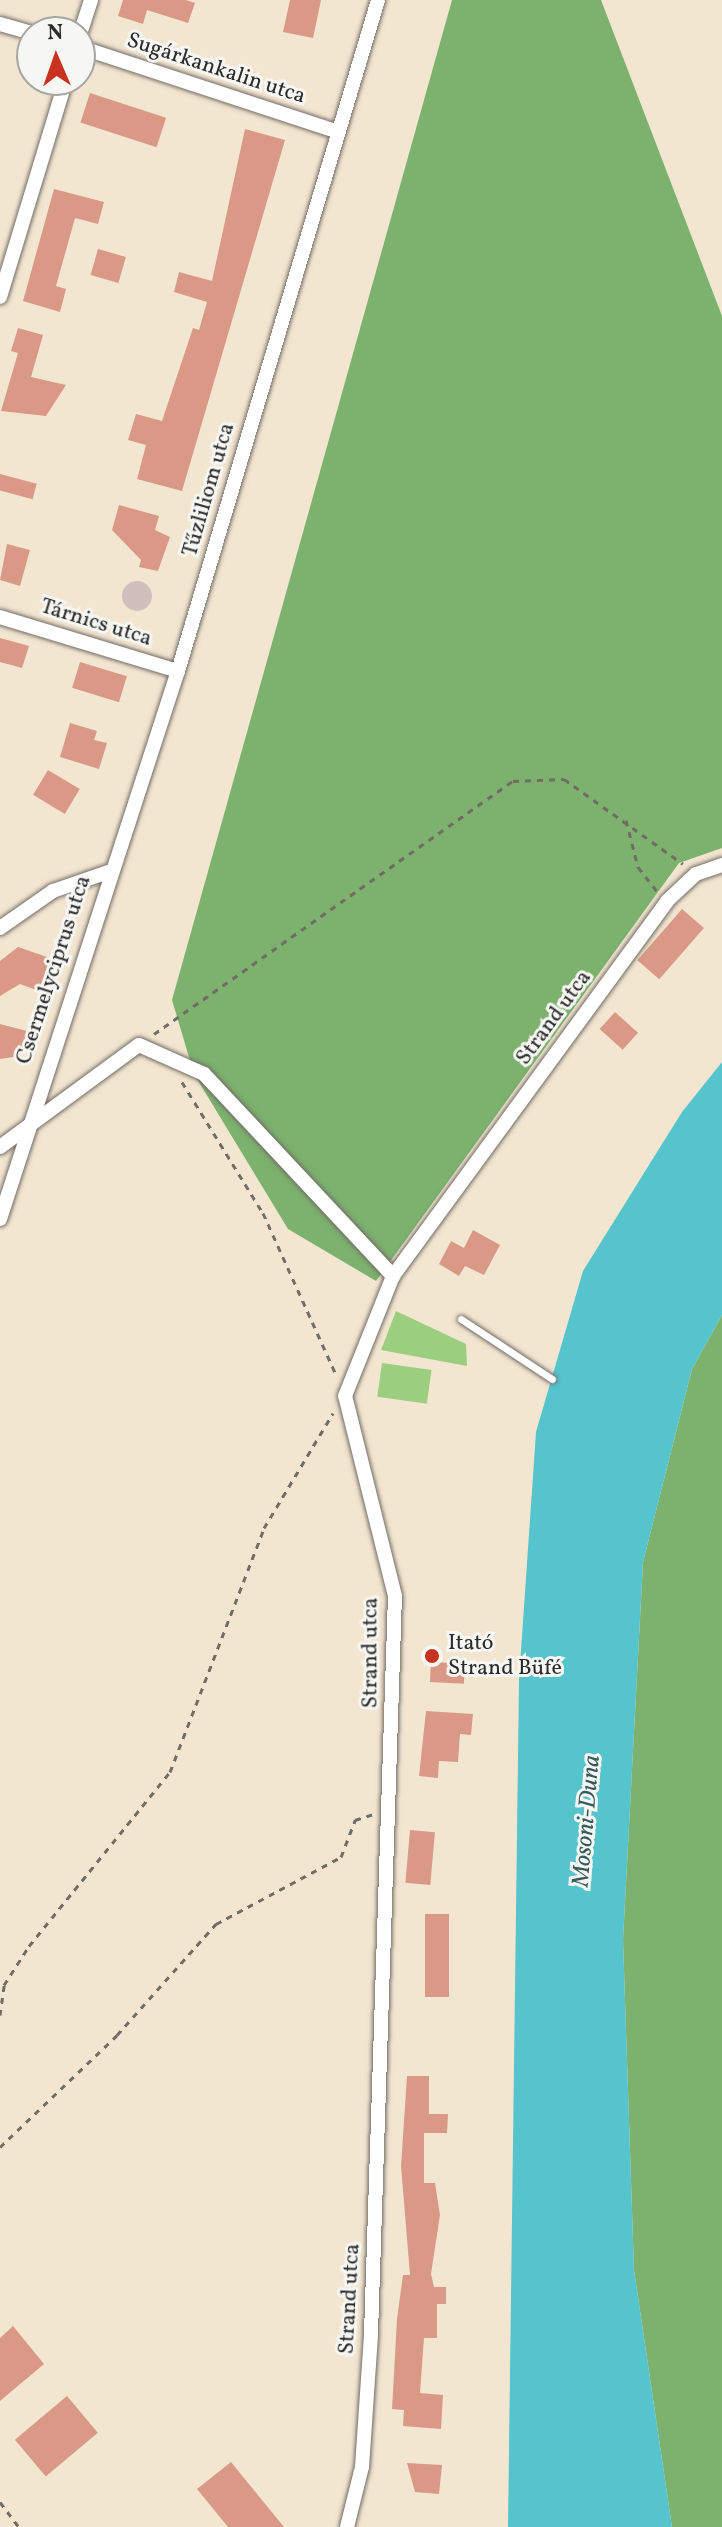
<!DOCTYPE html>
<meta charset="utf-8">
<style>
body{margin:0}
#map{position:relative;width:722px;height:2527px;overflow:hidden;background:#f3e6d1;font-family:Vollkorn,serif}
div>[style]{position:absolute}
.industrial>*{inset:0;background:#d1bfbe}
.round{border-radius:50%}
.green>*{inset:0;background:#9bce7f;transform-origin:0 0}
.forest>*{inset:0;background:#7cb16e}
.water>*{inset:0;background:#56c4cd}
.building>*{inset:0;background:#da9886;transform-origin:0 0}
.path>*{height:3px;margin-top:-1.5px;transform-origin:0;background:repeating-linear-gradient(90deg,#716c65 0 6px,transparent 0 12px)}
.roads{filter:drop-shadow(0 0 2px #716c65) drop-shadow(0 0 2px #716c65)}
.service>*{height:7px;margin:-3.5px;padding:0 3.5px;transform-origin:3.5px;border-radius:3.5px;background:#fff}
.minor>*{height:14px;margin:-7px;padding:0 7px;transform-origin:7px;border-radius:7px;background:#fff}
.dots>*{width:22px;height:22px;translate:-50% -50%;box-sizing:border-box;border:4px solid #f6f6f2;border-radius:50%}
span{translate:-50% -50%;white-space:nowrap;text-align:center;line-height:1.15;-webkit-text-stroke:6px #f6f6f2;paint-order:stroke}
.street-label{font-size:22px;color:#2b2b2b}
.poi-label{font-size:22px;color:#2b2b2b}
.left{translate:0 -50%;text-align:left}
.water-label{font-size:24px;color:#38595c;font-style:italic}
.north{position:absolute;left:16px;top:16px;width:80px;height:80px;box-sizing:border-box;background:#f6f6f2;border:2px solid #a5a5a2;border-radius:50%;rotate:358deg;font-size:22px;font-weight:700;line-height:32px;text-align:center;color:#2b2b2b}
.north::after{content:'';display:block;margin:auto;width:28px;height:36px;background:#c8321e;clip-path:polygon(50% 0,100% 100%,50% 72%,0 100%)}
</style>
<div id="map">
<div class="industrial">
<div class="round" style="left:122px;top:581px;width:30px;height:30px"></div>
</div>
<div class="green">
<div style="clip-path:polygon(396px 1311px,466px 1344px,467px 1366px,381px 1350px)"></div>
<div style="left:382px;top:1363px;width:50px;height:34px;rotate:8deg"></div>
</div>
<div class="forest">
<div style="clip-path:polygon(452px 0,601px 0,722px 316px,722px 848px,679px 863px,376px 1281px,288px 1229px,194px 1074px,172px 1000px)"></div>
<div style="clip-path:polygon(722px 1315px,722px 2527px,672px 2527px,634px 2270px,623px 1940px,643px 1562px,692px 1369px)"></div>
</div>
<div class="water">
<div style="clip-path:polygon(722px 1062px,722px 1315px,692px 1369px,643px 1562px,623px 1940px,634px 2270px,672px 2527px,508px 2527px,519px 1680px,536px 1432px,583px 1271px,682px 1112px)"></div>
</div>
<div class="building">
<div style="clip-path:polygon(123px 0,186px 0,195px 3px,188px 23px,147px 10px,143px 24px,118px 16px)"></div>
<div style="clip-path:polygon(290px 0,321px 0,313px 38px,283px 32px)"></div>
<div style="left:90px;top:93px;width:80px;height:31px;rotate:18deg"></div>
<div style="clip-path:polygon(245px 129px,285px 140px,182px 491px,137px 479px,146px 445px,128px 440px,136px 414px,162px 421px,193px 328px,199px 330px,207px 302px,174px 292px,179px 272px,212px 281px)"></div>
<div style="clip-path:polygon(54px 189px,104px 202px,98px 224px,75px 218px,56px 286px,66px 289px,60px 312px,23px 301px)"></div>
<div style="left:98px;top:249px;width:29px;height:27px;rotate:16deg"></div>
<div style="clip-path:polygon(18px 328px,43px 335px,31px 377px,66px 385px,46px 416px,1px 411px,18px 353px,11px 351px)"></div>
<div style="left:0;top:474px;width:38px;height:16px;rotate:15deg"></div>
<div style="clip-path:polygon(119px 505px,159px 516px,155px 530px,170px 537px,158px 571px,139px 567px,141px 560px,112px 530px)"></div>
<div style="clip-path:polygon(7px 544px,30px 550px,20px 586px,0 580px)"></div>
<div style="clip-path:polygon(0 638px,29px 646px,22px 668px,0 662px)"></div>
<div style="left:80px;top:662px;width:49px;height:27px;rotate:17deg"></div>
<div style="clip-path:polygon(70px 723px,97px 731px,94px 740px,107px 743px,99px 769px,60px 757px)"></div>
<div style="left:48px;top:770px;width:37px;height:29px;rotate:31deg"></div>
<div style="left:682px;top:909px;width:29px;height:68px;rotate:41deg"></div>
<div style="clip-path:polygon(18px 947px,50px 958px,39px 991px,20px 984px,0 996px,0 961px)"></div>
<div style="left:615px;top:1012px;width:31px;height:23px;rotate:42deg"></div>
<div style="clip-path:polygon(0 1024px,27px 1031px,20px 1056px,0 1059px)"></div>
<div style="clip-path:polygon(473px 1230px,500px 1245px,484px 1275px,465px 1266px,459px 1276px,439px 1264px,451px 1241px,464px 1248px)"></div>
<div style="left:431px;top:1662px;width:34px;height:20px;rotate:3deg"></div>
<div style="clip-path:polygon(426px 1711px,473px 1714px,471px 1735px,460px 1734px,458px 1762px,439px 1761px,438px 1778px,419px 1776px)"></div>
<div style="left:410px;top:1830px;width:25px;height:53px;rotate:5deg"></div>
<div style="left:425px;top:1914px;width:24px;height:83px"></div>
<div style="clip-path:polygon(407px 2076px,429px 2076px,429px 2114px,448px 2114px,447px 2133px,424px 2133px,424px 2183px,435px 2183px,440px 2215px,431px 2274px,434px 2287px,446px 2287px,446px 2304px,437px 2304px,437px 2338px,424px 2338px,420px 2393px,443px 2395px,441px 2429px,403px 2426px,404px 2410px,392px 2409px,397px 2319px,403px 2275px,410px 2275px,401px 2166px)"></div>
<div style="clip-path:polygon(13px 2326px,44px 2364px,0 2401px,0 2338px)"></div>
<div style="left:67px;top:2396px;width:48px;height:68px;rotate:50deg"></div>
<div style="clip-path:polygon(231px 2462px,284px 2527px,228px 2527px,197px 2489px)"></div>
<div style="clip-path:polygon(407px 2463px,442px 2465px,439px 2494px,415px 2492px)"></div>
</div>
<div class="path">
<div style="left:626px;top:820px;width:49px;rotate:75.7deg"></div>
<div style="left:638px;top:867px;width:31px;rotate:52deg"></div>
<div style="left:154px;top:1034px;width:439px;rotate:-35.2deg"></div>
<div style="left:513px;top:781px;width:51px;rotate:-2.2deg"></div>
<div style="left:564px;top:779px;width:146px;rotate:35.5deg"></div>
<div style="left:182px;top:1082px;width:154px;rotate:58.3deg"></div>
<div style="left:263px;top:1213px;width:178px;rotate:65.7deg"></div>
<div style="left:0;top:2015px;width:30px;rotate:-82deg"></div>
<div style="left:4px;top:1985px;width:46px;rotate:-57.3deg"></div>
<div style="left:29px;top:1946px;width:224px;rotate:-51deg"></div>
<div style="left:170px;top:1772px;width:261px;rotate:-68.9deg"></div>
<div style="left:264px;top:1528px;width:134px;rotate:-59deg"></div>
<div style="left:0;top:2147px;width:162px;rotate:-43.7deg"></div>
<div style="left:117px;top:2035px;width:149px;rotate:-48.3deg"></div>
<div style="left:216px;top:1924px;width:142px;rotate:-28.2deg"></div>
<div style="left:341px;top:1857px;width:40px;rotate:-69deg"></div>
<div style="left:355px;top:1820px;width:20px;rotate:-18deg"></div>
<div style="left:0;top:2502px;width:31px;rotate:53deg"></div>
</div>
<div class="roads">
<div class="service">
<div style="left:461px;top:1319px;width:109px;rotate:33.4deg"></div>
</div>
<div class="minor">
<div style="left:0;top:24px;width:33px;rotate:16deg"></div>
<div style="left:80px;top:34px;width:36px;rotate:-72deg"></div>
<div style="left:80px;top:47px;width:272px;rotate:18.2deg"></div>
<div style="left:0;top:297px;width:227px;rotate:-73.1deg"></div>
<div style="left:0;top:617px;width:186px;rotate:16.9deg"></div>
<div style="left:0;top:928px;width:65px;rotate:-34.9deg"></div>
<div style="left:53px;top:891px;width:58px;rotate:-19.1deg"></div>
<div style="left:0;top:1147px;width:172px;rotate:-36.3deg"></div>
<div style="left:139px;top:1045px;width:71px;rotate:24deg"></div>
<div style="left:204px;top:1074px;width:277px;rotate:46.9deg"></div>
<div style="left:0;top:1219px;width:576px;rotate:-72.01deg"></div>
<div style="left:178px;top:671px;width:700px;rotate:-73.4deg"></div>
<div style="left:347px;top:2527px;width:62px;rotate:-76deg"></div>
<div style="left:362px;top:2467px;width:133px;rotate:-86.1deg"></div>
<div style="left:371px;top:2334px;width:738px;rotate:-88.14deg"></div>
<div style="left:395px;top:1596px;width:206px;rotate:-104deg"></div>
<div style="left:345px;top:1396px;width:129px;rotate:-68.2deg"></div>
<div style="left:393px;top:1276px;width:464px;rotate:-53.8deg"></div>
<div style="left:667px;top:901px;width:40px;rotate:-43deg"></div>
<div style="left:696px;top:874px;width:28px;rotate:-19deg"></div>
</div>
</div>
<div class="dots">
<div style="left:432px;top:1656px;background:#c8321e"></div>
</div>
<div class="street-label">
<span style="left:216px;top:69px;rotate:18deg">Sugárkankalin utca</span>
<span style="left:209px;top:490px;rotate:-74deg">Tűzliliom utca</span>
<span style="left:96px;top:623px;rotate:17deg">Tárnics utca</span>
<span style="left:54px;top:970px;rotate:-72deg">Csermelyciprus utca</span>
<span style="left:554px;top:1018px;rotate:-54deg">Strand utca</span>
<span style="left:371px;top:1653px;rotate:-90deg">Strand utca</span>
<span style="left:350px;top:2299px;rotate:-87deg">Strand utca</span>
</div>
<div class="poi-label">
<span class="left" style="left:448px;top:1656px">Itató<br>Strand Büfé</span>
</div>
<div class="water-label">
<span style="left:588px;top:1821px;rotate:-85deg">Mosoni-Duna</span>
</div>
<div class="north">N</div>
</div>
